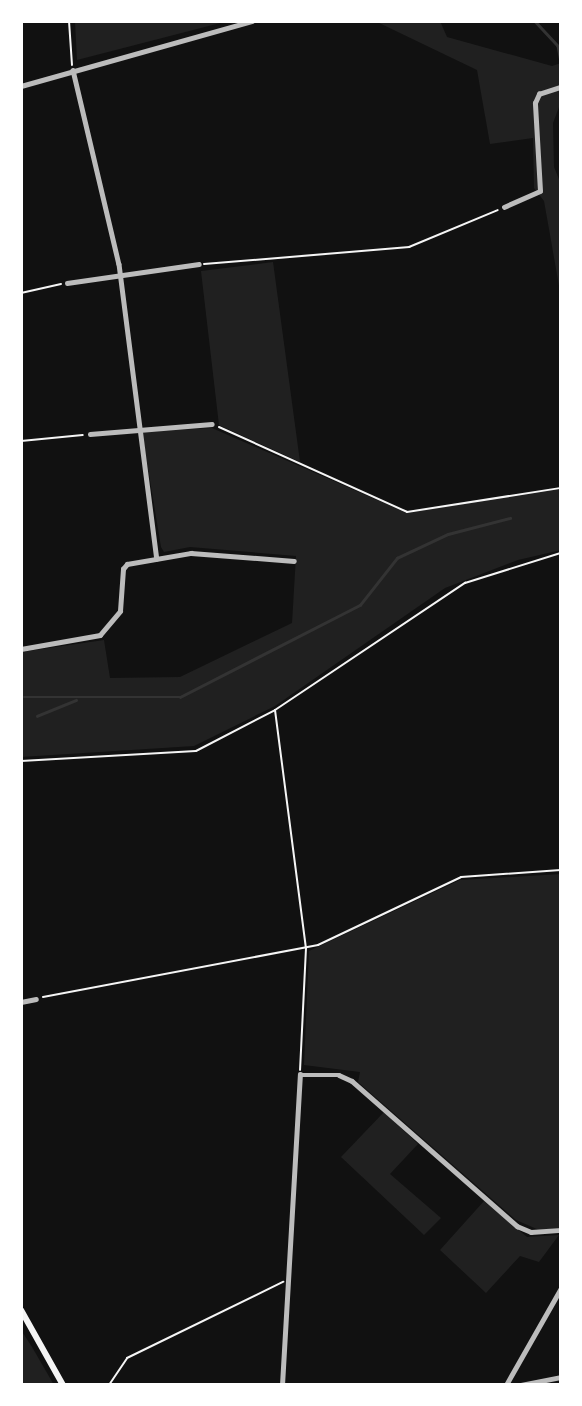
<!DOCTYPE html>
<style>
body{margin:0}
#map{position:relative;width:582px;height:1406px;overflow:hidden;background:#111;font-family:Bitter,serif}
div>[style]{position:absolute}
.green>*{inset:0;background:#202020}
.stream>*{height:2.5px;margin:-1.25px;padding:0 1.25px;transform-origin:1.25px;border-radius:1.25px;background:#333}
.path>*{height:2px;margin:-1px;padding:0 1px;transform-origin:1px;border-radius:1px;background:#f5f5f5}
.minor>*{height:4.5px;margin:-2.25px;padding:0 2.25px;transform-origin:2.25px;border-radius:2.25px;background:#bcbcbc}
.secondary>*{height:6px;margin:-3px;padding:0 3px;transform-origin:3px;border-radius:3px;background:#f5f5f5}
span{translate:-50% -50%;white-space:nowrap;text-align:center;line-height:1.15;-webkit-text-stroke:7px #fff;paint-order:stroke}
.frame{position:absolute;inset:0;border:23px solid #fff;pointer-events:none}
</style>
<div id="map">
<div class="green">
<div style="clip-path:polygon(75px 21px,228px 21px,77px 60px)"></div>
<div style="clip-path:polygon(375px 21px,440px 21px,447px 37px,552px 66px,561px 63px,561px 102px,553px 123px,554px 167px,561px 184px,561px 297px,544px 201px,534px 188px,533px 138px,490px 144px,477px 70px)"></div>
<div style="clip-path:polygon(273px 262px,300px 462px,219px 425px,201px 271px)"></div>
<div style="clip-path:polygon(212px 428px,407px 513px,561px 488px,561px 550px,518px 560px,445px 588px,275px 706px,194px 746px,21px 757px,21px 652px,104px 640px,110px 678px,180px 677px,292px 623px,296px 556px,190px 547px,164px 552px,161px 547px,142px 432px)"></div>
<div style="clip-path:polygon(561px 874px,561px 1228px,539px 1230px,516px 1220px,358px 1082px,360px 1072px,304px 1065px,309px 951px,460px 880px)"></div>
<div style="clip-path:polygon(384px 1112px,418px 1144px,390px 1174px,441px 1218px,424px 1235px,341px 1157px)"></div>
<div style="clip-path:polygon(484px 1201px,527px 1237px,559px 1235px,539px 1262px,520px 1256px,486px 1293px,440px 1250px)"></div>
<div style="clip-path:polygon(21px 1330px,32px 1347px,54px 1385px,21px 1385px)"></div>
</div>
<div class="stream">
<div style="left:535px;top:21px;width:34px;rotate:47deg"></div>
<div style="left:558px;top:46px;width:15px;rotate:79deg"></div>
<div style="left:24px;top:697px;width:156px"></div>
<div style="left:180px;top:697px;width:202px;rotate:-27.1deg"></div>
<div style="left:360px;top:605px;width:60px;rotate:-51.8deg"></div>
<div style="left:397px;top:558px;width:56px;rotate:-25.2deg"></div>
<div style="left:448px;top:534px;width:64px;rotate:-14.5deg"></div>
<div style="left:37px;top:716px;width:42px;rotate:-22.3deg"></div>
</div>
<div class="path">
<div style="left:69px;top:21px;width:44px;rotate:86.1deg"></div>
<div style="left:204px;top:264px;width:206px;rotate:-4.7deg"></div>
<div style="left:409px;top:247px;width:96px;rotate:-22.6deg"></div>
<div style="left:21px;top:293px;width:41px;rotate:-12.7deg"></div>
<div style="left:219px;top:427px;width:206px;rotate:24.3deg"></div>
<div style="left:407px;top:512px;width:156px;rotate:-8.9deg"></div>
<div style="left:21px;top:441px;width:62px;rotate:-5.5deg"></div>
<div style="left:275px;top:710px;width:240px;rotate:82.6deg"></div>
<div style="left:306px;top:948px;width:122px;rotate:92.8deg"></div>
<div style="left:21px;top:761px;width:175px;rotate:-3.3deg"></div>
<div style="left:196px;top:751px;width:89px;rotate:-27.4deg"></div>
<div style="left:275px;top:710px;width:229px;rotate:-33.8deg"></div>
<div style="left:465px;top:583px;width:101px;rotate:-17.4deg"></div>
<div style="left:43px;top:997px;width:280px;rotate:-10.7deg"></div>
<div style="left:318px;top:945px;width:158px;rotate:-25.4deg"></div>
<div style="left:461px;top:877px;width:100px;rotate:-4deg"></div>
<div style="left:109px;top:1385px;width:32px;rotate:-56deg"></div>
<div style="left:127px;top:1358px;width:174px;rotate:-26deg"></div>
</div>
<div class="minor">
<div style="left:73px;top:70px;width:199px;rotate:76.7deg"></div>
<div style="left:119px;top:264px;width:297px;rotate:82.7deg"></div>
<div style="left:21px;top:86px;width:240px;rotate:-15.7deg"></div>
<div style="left:504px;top:207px;width:39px;rotate:-24deg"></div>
<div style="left:540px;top:191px;width:88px;rotate:-93.3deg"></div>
<div style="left:535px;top:103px;width:10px;rotate:-66deg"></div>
<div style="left:539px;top:94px;width:23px;rotate:-18deg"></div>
<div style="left:67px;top:283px;width:133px;rotate:-8.2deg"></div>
<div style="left:90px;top:434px;width:122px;rotate:-4.7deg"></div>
<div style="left:21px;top:649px;width:80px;rotate:-10deg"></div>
<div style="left:100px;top:635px;width:31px;rotate:-50deg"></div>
<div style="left:120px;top:611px;width:42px;rotate:-85.9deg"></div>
<div style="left:123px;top:569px;width:6px;rotate:-51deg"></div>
<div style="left:127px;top:564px;width:65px;rotate:-9.8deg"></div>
<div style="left:191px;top:553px;width:103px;rotate:4.4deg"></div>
<div style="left:21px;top:1002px;width:15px;rotate:-11deg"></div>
<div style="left:282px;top:1385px;width:311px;rotate:-86.7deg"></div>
<div style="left:300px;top:1075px;width:39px"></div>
<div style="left:339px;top:1075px;width:14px;rotate:25deg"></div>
<div style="left:352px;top:1081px;width:220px;rotate:41.3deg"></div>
<div style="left:517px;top:1226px;width:15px;rotate:23deg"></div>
<div style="left:531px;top:1232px;width:30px;rotate:-4deg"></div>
<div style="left:506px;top:1385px;width:112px;rotate:-60.4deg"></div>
<div style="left:521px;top:1385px;width:41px;rotate:-11.3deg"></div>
</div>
<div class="secondary">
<div style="left:21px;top:1310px;width:86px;rotate:60.8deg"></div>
</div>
<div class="frame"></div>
</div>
